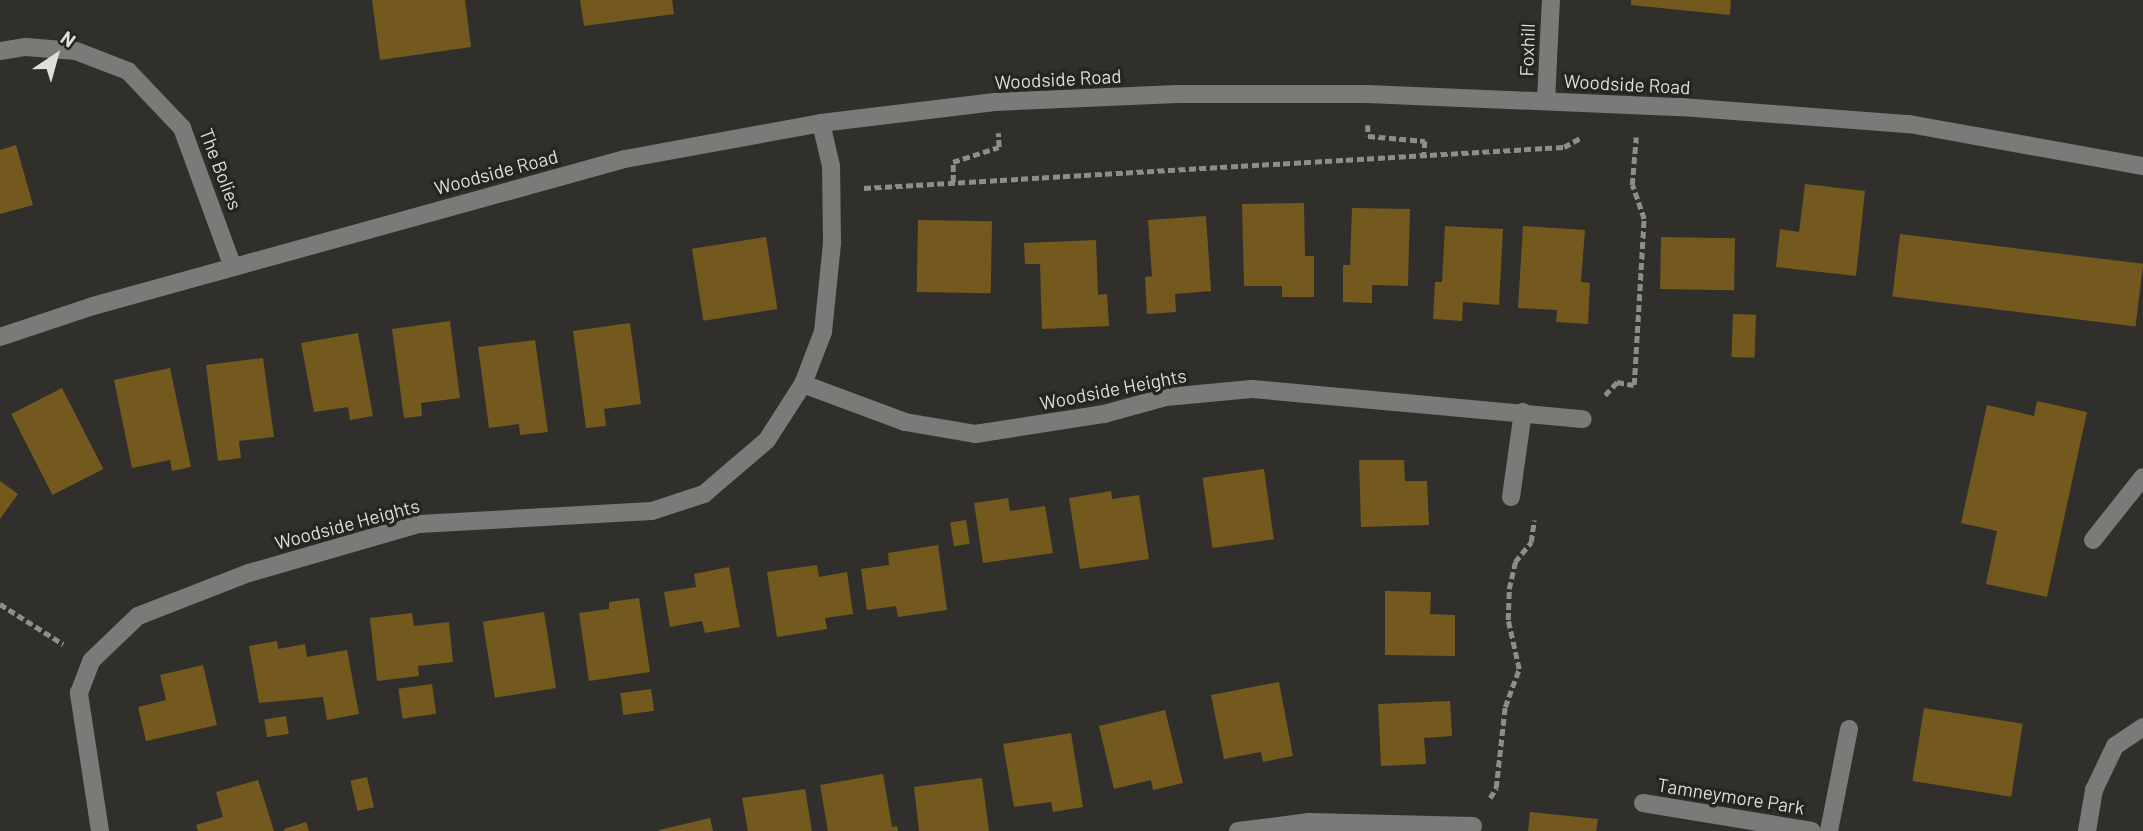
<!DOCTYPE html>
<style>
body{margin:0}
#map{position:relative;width:2143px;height:831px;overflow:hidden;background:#312f2b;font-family:Barlow,sans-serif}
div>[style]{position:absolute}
.building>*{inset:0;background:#74591e;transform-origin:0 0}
.path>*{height:4.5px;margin-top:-2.25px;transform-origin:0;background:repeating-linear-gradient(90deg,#8f8d8a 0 7px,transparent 0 10.5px)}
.minor>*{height:18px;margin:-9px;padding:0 9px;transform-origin:9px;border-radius:9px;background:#7b7a78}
span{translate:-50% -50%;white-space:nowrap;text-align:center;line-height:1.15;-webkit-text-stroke:7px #272521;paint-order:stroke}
.street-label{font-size:19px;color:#dfdedb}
.north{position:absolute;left:21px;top:21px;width:70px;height:70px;-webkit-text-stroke:5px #272521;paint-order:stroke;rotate:36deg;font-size:19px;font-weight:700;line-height:28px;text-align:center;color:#dfdedb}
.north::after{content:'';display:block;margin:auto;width:24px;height:32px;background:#dfdedb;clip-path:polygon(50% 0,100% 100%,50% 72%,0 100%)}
</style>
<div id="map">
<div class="building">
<div style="clip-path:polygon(372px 0,465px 0,471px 47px,380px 60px)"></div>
<div style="clip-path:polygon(580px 0,672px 0,674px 14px,584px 26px)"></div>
<div style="clip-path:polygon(1631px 0,1731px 0,1730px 15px,1631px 5px)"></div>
<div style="clip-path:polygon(16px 145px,33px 205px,0 214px,0 150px)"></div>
<div style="clip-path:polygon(1805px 184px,1865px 191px,1856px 276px,1776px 267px,1780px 229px,1799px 232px)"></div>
<div style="clip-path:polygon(1304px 203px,1305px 256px,1314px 256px,1314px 297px,1282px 297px,1282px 286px,1244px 286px,1242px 204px)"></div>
<div style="clip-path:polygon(1352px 208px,1410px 209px,1408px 286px,1372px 285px,1372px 303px,1343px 302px,1343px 265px,1350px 265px)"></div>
<div style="clip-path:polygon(1206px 216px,1211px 291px,1175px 294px,1176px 312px,1147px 314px,1145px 277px,1152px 276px,1148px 220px)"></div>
<div style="left:918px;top:220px;width:74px;height:72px;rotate:1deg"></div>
<div style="clip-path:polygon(1445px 226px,1503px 229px,1499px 305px,1463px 302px,1462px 321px,1433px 319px,1435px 282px,1442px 282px)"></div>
<div style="clip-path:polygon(1523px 226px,1585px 230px,1581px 282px,1590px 283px,1588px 324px,1556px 322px,1557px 310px,1518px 308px)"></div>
<div style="left:1900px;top:234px;width:245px;height:63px;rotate:7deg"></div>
<div style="left:766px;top:237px;width:73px;height:75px;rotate:81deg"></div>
<div style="left:1661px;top:237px;width:74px;height:52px;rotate:1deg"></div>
<div style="clip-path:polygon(1096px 240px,1098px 295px,1107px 294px,1109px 326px,1042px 329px,1040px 264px,1025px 264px,1024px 243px)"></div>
<div style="left:1733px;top:314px;width:23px;height:43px;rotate:2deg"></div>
<div style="clip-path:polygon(450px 321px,460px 398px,421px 403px,422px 416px,404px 418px,392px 329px)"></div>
<div style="clip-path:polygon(630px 323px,641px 404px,604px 409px,606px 426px,586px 428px,573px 331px)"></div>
<div style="clip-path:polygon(358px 333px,373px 416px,350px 420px,348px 407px,314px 412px,301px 343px)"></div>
<div style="clip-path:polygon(535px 340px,548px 432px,520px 435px,519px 424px,489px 428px,478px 347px)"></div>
<div style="clip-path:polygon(263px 358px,274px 437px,239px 441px,241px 458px,218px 461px,206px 365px)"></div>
<div style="clip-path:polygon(170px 368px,191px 467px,172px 471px,170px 460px,132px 468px,114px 380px)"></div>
<div style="left:62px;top:388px;width:91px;height:57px;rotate:63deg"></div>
<div style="clip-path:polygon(2037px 401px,2087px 412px,2047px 597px,1986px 584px,1997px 531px,1961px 523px,1987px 405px,2034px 416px)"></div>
<div style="clip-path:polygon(1359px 460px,1404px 460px,1405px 481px,1427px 481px,1429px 525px,1361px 527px)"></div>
<div style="left:1264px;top:469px;width:71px;height:62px;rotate:82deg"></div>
<div style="clip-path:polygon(0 481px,18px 494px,0 519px)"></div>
<div style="clip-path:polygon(1111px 491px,1112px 499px,1139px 495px,1149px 559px,1080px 569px,1069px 498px)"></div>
<div style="clip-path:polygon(1008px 498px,1010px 511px,1045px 506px,1053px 553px,983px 563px,974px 503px)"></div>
<div style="left:966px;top:520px;width:24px;height:16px;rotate:81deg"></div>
<div style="clip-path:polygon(938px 545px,947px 610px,898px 617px,896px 606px,867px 610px,861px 569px,889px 565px,888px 553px)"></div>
<div style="clip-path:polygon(817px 565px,819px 577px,847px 572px,853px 614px,825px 618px,827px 629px,777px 637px,767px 572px)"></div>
<div style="clip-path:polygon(729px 567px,740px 627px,705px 633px,702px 621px,670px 627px,664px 592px,696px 587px,694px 574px)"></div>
<div style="clip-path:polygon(1385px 591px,1431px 592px,1430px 614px,1455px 615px,1455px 656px,1385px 655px)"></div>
<div style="clip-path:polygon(639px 598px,650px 672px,589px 681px,579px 613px,609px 609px,609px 602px)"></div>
<div style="left:544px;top:612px;width:77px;height:62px;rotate:81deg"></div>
<div style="clip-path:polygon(412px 613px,414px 626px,449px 622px,453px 662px,418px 666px,419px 676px,377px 681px,370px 618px)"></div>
<div style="clip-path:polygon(277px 641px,278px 649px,305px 644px,307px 657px,347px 650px,359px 714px,327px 720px,323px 697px,259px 703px,249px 646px)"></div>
<div style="clip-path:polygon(203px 665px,217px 725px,146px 741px,138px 707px,166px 700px,160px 675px)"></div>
<div style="clip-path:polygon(1279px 682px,1293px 756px,1263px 762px,1261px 752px,1224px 759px,1211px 695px)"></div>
<div style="left:432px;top:684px;width:30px;height:34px;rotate:82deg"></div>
<div style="left:651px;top:689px;width:22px;height:31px;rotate:82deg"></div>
<div style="clip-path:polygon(1450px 701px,1452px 736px,1424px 738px,1426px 764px,1381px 766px,1378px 704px)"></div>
<div style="left:1924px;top:708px;width:100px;height:74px;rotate:9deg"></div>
<div style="clip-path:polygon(1165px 710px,1183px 783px,1153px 790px,1151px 780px,1114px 789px,1099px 726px)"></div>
<div style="left:286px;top:716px;width:18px;height:22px;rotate:81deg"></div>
<div style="clip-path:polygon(1071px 733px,1083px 807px,1053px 812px,1051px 802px,1014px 807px,1003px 744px)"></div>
<div style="clip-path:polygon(883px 774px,892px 827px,897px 826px,898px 831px,828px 831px,820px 785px)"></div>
<div style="left:367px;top:777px;width:31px;height:17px;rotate:77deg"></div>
<div style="clip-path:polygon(982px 778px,989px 831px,919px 831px,914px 787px)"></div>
<div style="clip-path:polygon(258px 780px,274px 831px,198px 831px,196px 825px,223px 817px,216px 792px)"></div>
<div style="clip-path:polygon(805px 789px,812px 831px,748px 831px,742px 798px)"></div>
<div style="clip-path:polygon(1530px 812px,1598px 819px,1596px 831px,1528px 831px)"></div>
<div style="clip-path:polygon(710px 818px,713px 831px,659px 831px,659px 830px)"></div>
<div style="clip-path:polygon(306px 822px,309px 831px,284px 831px,284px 829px)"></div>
</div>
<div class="path">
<div style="left:1368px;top:125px;width:11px;rotate:90deg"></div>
<div style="left:1368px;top:136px;width:57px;rotate:5deg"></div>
<div style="left:1425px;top:141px;width:14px;rotate:94deg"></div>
<div style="left:953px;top:182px;width:20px;rotate:-90deg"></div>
<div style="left:953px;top:162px;width:48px;rotate:-18.1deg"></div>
<div style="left:999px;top:147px;width:14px;rotate:-94deg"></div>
<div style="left:864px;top:188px;width:701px;rotate:-3.35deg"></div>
<div style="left:1564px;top:147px;width:18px;rotate:-29deg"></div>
<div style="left:1605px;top:395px;width:18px;rotate:-47deg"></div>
<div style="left:1617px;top:382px;width:17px;rotate:10deg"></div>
<div style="left:1634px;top:385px;width:166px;rotate:-86.6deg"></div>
<div style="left:1644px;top:219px;width:36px;rotate:-109deg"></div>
<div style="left:1632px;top:185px;width:48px;rotate:-85.2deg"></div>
<div style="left:0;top:604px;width:75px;rotate:32.4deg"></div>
<div style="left:1490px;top:798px;width:12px;rotate:-59deg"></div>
<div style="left:1496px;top:788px;width:81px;rotate:-83.7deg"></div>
<div style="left:1505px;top:707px;width:40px;rotate:-69.8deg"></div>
<div style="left:1519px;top:669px;width:50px;rotate:-102.7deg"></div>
<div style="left:1508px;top:620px;width:31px;rotate:-88deg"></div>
<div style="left:1509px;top:589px;width:28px;rotate:-77deg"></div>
<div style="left:1515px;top:562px;width:26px;rotate:-51deg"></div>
<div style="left:1531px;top:542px;width:22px;rotate:-82deg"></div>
</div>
<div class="minor">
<div style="left:0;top:51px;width:26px;rotate:-9deg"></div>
<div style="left:26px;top:47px;width:50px;rotate:4.6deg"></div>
<div style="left:76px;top:51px;width:56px;rotate:21deg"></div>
<div style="left:128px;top:71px;width:79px;rotate:46.5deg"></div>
<div style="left:182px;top:128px;width:148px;rotate:69.9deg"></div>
<div style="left:1546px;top:101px;width:101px;rotate:-87.2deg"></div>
<div style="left:0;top:337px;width:98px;rotate:-18.4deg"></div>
<div style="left:93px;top:306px;width:552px;rotate:-15.45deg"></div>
<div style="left:625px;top:159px;width:199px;rotate:-10.4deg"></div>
<div style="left:821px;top:123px;width:175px;rotate:-6.9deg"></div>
<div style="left:995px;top:102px;width:182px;rotate:-2.5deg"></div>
<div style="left:1177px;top:94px;width:190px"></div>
<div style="left:1367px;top:94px;width:314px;rotate:2.4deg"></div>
<div style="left:1681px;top:107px;width:229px;rotate:4.3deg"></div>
<div style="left:1909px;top:124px;width:238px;rotate:10.2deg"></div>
<div style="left:803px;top:384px;width:109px;rotate:20.4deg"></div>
<div style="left:905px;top:422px;width:71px;rotate:9.7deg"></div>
<div style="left:975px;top:434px;width:131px;rotate:-8.8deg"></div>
<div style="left:1104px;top:414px;width:64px;rotate:-15.3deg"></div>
<div style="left:1166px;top:397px;width:86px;rotate:-5.3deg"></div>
<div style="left:1252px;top:389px;width:332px;rotate:5.2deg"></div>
<div style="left:1511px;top:497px;width:86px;rotate:-82deg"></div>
<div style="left:2093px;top:540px;width:80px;rotate:-51.6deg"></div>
<div style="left:1643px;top:803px;width:171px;rotate:9.4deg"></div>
<div style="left:100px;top:831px;width:140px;rotate:-98.7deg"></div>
<div style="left:79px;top:693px;width:34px;rotate:-69deg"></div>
<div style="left:91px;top:661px;width:65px;rotate:-43.8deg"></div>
<div style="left:138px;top:616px;width:119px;rotate:-21.2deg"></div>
<div style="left:249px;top:573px;width:177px;rotate:-16.1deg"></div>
<div style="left:419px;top:524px;width:233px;rotate:-3.2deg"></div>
<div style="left:652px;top:511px;width:55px;rotate:-18.1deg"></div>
<div style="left:704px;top:494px;width:83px;rotate:-40.6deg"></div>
<div style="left:767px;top:440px;width:67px;rotate:-57.3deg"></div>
<div style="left:803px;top:384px;width:56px;rotate:-69deg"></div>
<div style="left:823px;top:332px;width:89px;rotate:-84.2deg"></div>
<div style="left:832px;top:243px;width:77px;rotate:-90.7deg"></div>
<div style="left:831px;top:166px;width:44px;rotate:-103.1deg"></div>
<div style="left:1238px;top:831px;width:72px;rotate:-7.2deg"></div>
<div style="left:1309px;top:822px;width:164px;rotate:1.4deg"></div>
<div style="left:1829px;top:831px;width:104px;rotate:-78.9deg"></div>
<div style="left:2087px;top:831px;width:42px;rotate:-80.3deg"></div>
<div style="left:2094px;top:790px;width:49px;rotate:-64.5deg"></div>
<div style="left:2115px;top:746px;width:34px;rotate:-34deg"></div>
</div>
<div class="street-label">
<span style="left:1527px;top:50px;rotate:-88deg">Foxhill</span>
<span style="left:1058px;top:79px;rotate:-3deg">Woodside Road</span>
<span style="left:1627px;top:84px;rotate:3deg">Woodside Road</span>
<span style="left:221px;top:169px;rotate:69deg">The Bolies</span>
<span style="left:496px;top:172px;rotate:-15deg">Woodside Road</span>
<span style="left:1113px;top:389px;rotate:-11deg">Woodside Heights</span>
<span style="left:347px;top:524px;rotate:-15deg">Woodside Heights</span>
<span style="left:1731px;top:796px;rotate:9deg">Tamneymore Park</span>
</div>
<div class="north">N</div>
</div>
